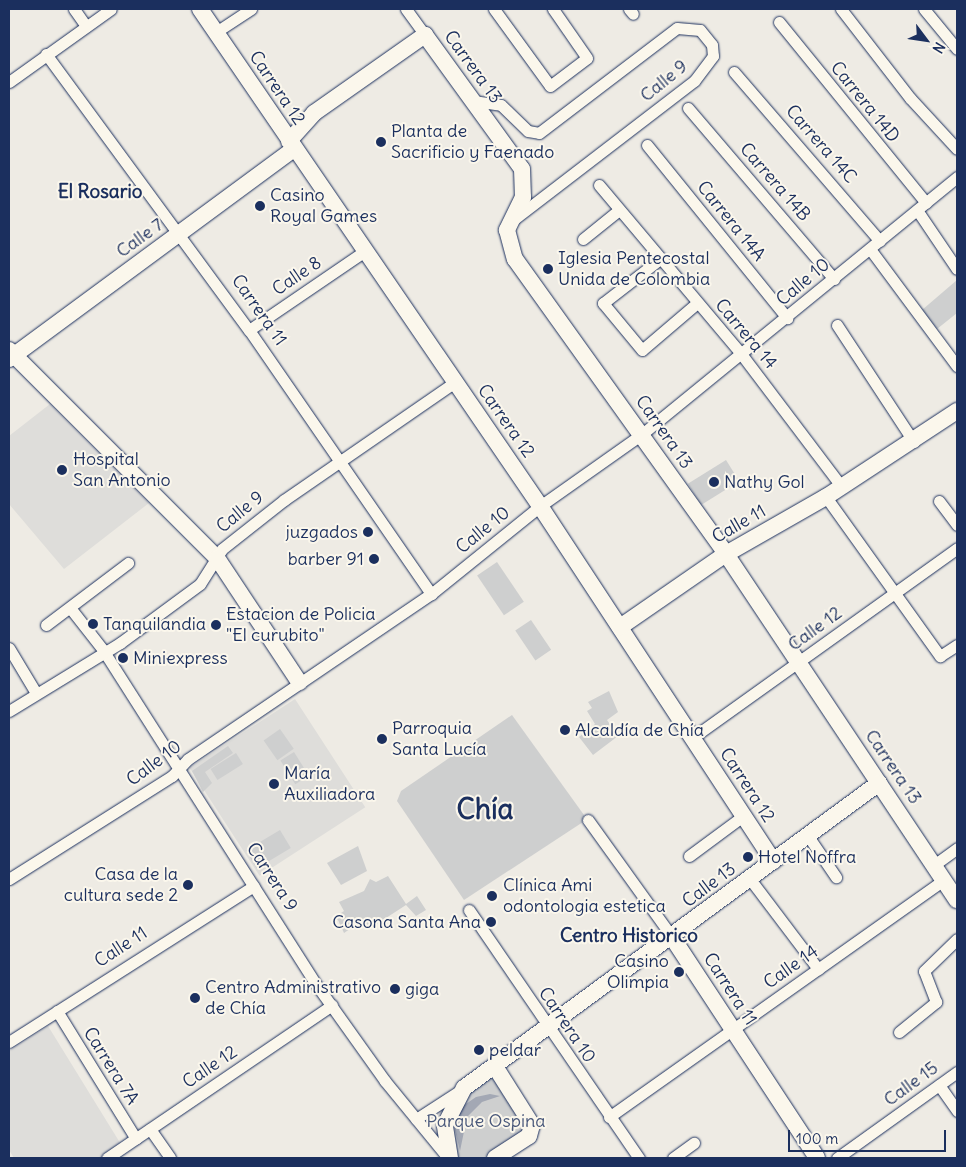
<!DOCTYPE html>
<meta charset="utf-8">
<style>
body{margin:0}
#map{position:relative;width:966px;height:1167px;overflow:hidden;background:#eeebe4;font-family:Delius,sans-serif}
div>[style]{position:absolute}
.built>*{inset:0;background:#deddda;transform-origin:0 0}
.green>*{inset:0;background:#cecfcf;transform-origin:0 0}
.water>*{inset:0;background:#a3a8b4}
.roads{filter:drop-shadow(0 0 1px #1b2f5e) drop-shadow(0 0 1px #1b2f5e)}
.street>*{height:11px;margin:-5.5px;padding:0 5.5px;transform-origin:5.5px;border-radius:5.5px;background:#fbf7ec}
.secondary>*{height:16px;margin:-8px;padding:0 8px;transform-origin:8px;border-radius:8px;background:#fbf7ec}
.dots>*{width:14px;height:14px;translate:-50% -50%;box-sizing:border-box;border:2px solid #fbf7ec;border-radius:50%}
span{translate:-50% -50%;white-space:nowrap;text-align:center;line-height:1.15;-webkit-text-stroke:4px #fbf7ec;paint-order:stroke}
.street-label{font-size:18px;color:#1b2f5e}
.poi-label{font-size:18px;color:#1b2f5e}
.left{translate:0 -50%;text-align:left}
.right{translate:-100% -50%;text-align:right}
.park-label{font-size:18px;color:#48577a}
.neighbourhood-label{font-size:19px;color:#1b2f5e;font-weight:700}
.town-label{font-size:28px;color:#1b2f5e;font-weight:700}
.frame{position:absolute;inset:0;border:10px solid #1b2f5e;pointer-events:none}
.north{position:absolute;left:901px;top:15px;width:50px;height:50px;-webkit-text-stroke:4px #fbf7ec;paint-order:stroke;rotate:121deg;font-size:14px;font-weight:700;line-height:20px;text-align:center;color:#1b2f5e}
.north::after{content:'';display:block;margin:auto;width:18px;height:22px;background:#1b2f5e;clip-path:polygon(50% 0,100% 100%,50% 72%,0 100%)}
.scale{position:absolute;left:788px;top:1130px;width:158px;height:22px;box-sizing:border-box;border:2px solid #1b2f5e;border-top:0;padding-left:6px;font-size:15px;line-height:18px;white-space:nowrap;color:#1b2f5e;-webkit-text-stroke:4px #fbf7ec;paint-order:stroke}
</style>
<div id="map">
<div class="built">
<div style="clip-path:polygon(50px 404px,149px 503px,64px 569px,9px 504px,9px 436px)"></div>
<div style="left:295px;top:699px;width:129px;height:126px;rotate:57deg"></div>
<div style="clip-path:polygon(48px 1026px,122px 1146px,102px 1158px,14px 1158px,9px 1150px,9px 1051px)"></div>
</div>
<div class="green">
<div style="clip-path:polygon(957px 280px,957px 313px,937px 329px,922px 310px)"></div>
<div style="left:726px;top:460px;width:25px;height:45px;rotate:58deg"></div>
<div style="left:497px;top:562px;width:48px;height:24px;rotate:56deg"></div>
<div style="left:531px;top:620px;width:36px;height:19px;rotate:56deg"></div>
<div style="clip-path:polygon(609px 691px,618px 712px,607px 720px,618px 736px,593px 755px,579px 737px,595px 724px,587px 711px,592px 708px,588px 702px)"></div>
<div style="clip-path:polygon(512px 715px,584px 815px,583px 822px,464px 900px,397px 801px,401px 791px)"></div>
<div style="left:280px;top:729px;width:24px;height:20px;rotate:55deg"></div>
<div style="clip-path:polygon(228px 746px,233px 753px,205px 772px,212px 783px,203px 792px,192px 771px)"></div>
<div style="left:294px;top:752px;width:28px;height:16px;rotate:58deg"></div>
<div style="left:236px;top:753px;width:13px;height:30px;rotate:58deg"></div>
<div style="left:280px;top:830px;width:21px;height:40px;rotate:59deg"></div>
<div style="clip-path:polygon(358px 846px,367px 871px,341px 885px,327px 863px)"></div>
<div style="clip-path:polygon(388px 876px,406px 904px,417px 896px,426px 910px,416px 916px,406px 905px,369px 929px,363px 920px,344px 933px,338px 920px,332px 919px,344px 911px,339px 902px,364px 891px,370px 879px,376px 882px)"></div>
<div style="clip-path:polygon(496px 1074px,529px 1127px,489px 1158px,452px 1158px,454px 1105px)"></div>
</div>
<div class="water">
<div style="clip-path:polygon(490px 1094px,500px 1096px,482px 1102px,467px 1117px,460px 1151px,454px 1126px,460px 1108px,476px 1097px)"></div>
</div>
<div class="roads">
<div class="street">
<div style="left:74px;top:9px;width:21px;rotate:55deg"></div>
<div style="left:406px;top:9px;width:32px;rotate:54deg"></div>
<div style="left:494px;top:9px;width:95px;rotate:54deg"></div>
<div style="left:550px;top:86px;width:46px;rotate:-37.1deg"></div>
<div style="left:587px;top:58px;width:60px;rotate:-124.8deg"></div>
<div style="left:629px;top:9px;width:6px;rotate:51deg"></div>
<div style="left:841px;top:9px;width:113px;rotate:52.2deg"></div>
<div style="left:910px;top:98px;width:69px;rotate:47.3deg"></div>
<div style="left:924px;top:9px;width:52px;rotate:50.5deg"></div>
<div style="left:779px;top:22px;width:233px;rotate:50.9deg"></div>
<div style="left:216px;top:32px;width:42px;rotate:-33.3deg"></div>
<div style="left:46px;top:54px;width:343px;rotate:53.7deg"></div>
<div style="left:249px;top:330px;width:321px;rotate:55.4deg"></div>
<div style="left:734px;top:72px;width:223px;rotate:49.2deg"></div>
<div style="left:9px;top:82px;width:125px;rotate:-35.6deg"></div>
<div style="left:473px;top:101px;width:28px;rotate:8deg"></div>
<div style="left:501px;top:105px;width:37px;rotate:44deg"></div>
<div style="left:528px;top:131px;width:11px;rotate:10deg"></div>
<div style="left:539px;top:133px;width:173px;rotate:-37.3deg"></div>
<div style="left:677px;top:28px;width:23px;rotate:5deg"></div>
<div style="left:700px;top:30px;width:19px;rotate:51deg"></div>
<div style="left:712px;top:45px;width:11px;rotate:85deg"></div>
<div style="left:713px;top:56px;width:31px;rotate:127deg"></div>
<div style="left:694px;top:81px;width:227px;rotate:142.5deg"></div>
<div style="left:688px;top:108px;width:225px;rotate:49.5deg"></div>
<div style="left:647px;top:145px;width:223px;rotate:51deg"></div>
<div style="left:599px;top:185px;width:222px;rotate:49.9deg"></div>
<div style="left:742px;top:355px;width:166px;rotate:52.9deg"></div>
<div style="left:917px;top:210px;width:71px;rotate:55.9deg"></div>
<div style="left:583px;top:239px;width:46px;rotate:-38.9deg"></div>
<div style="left:870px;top:249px;width:146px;rotate:53.4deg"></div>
<div style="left:660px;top:259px;width:72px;rotate:142.3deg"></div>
<div style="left:603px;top:303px;width:61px;rotate:50.3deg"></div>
<div style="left:642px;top:350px;width:72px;rotate:-40.5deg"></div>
<div style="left:837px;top:325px;width:140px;rotate:56.7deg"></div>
<div style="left:249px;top:330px;width:140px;rotate:-34.3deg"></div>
<div style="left:826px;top:497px;width:196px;rotate:54.4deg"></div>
<div style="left:940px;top:656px;width:20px;rotate:-33deg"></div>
<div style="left:939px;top:501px;width:30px;rotate:53deg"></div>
<div style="left:71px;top:609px;width:52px;rotate:52deg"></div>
<div style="left:103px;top:650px;width:400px;rotate:57.5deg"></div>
<div style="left:318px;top:987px;width:115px;rotate:54.5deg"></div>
<div style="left:385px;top:1081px;width:99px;rotate:50.7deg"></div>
<div style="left:46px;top:625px;width:103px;rotate:-37.1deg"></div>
<div style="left:9px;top:648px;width:52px;rotate:59deg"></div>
<div style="left:9px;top:711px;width:130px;rotate:-31.5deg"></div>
<div style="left:120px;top:643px;width:99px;rotate:-36.4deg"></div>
<div style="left:200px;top:584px;width:41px;rotate:-57.8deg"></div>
<div style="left:222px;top:549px;width:79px;rotate:-38.3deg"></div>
<div style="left:284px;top:500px;width:208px;rotate:-34.6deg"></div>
<div style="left:692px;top:738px;width:326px;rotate:-35.6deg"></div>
<div style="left:588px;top:820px;width:144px;rotate:54.3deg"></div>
<div style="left:808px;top:836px;width:50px;rotate:55.7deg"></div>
<div style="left:689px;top:856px;width:67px;rotate:-36.5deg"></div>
<div style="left:934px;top:865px;width:29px;rotate:-36deg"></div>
<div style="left:9px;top:879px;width:193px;rotate:-32.3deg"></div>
<div style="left:172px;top:776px;width:23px;rotate:-47deg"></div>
<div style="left:188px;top:759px;width:294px;rotate:-34.2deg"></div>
<div style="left:431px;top:594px;width:140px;rotate:-38.9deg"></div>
<div style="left:540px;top:506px;width:125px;rotate:-35.2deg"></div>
<div style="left:642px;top:434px;width:407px;rotate:-39.2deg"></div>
<div style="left:750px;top:879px;width:113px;rotate:52.9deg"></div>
<div style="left:469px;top:910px;width:301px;rotate:55.6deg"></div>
<div style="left:57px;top:1011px;width:150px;rotate:58.3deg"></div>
<div style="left:899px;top:1032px;width:48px;rotate:-39deg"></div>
<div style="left:936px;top:1002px;width:33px;rotate:-111deg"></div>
<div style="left:924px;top:971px;width:46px;rotate:-44.1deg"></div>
<div style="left:9px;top:1042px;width:290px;rotate:-32.5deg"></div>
<div style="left:939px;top:1085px;width:32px;rotate:55deg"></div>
<div style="left:609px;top:1117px;width:410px;rotate:-35.3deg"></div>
<div style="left:416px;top:1119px;width:57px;rotate:-32.9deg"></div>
<div style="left:150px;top:1129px;width:35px;rotate:55deg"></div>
<div style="left:107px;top:1158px;width:272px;rotate:-34.2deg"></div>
<div style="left:673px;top:1158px;width:26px;rotate:-36deg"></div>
<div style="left:837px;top:1158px;width:148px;rotate:-35.6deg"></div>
</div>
<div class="secondary">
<div style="left:200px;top:9px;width:602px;rotate:55.62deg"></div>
<div style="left:540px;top:506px;width:425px;rotate:56.7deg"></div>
<div style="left:289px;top:141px;width:38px;rotate:-48deg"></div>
<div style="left:314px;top:113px;width:136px;rotate:-35.1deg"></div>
<div style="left:425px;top:35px;width:165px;rotate:54.1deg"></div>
<div style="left:522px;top:169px;width:28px;rotate:88deg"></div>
<div style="left:523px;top:197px;width:37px;rotate:116deg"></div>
<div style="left:507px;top:230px;width:30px;rotate:75deg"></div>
<div style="left:515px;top:259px;width:363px;rotate:54.4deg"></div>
<div style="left:726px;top:554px;width:416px;rotate:56.3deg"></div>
<div style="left:9px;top:350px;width:294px;rotate:45deg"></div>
<div style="left:217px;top:558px;width:149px;rotate:56.5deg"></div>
<div style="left:9px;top:359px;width:354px;rotate:-36.4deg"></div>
<div style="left:620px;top:627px;width:129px;rotate:-34.6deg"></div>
<div style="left:726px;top:554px;width:115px;rotate:-29.7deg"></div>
<div style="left:826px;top:497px;width:157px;rotate:-33.3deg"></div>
<div style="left:672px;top:937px;width:264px;rotate:56.7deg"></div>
<div style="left:450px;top:1158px;width:33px;rotate:-99deg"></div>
<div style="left:445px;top:1125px;width:42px;rotate:-62.8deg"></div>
<div style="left:464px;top:1088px;width:515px;rotate:-36.31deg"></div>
<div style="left:495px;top:1158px;width:40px;rotate:-32.9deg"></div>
<div style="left:529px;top:1136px;width:11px;rotate:-75deg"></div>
<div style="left:532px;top:1125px;width:67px;rotate:-122.3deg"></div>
</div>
</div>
<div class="dots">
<div style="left:381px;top:142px;background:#1b2f5e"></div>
<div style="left:260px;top:206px;background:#1b2f5e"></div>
<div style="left:548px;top:269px;background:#1b2f5e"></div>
<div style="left:62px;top:470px;background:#1b2f5e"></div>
<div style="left:714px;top:482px;background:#1b2f5e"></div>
<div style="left:368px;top:532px;background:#1b2f5e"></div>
<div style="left:374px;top:559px;background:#1b2f5e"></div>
<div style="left:93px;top:624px;background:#1b2f5e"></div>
<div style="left:216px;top:625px;background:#1b2f5e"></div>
<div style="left:123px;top:658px;background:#1b2f5e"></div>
<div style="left:565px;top:730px;background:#1b2f5e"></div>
<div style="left:382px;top:739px;background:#1b2f5e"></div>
<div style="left:274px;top:784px;background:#1b2f5e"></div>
<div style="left:748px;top:857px;background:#1b2f5e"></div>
<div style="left:188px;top:885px;background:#1b2f5e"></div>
<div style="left:492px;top:896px;background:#1b2f5e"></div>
<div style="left:491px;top:922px;background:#1b2f5e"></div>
<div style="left:679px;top:972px;background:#1b2f5e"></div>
<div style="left:395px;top:989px;background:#1b2f5e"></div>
<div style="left:195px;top:998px;background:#1b2f5e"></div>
<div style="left:479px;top:1050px;background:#1b2f5e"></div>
</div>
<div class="street-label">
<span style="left:473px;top:67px;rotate:54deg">Carrera 13</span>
<span style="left:664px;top:81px;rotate:-39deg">Calle 9</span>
<span style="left:277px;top:88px;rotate:56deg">Carrera 12</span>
<span style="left:865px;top:102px;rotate:51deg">Carrera 14D</span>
<span style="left:821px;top:144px;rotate:49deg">Carrera 14C</span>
<span style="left:775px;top:182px;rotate:49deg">Carrera 14B</span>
<span style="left:731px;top:221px;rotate:51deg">Carrera 14A</span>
<span style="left:140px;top:238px;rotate:-36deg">Calle 7</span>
<span style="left:297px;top:276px;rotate:-34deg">Calle 8</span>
<span style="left:803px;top:282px;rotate:-40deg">Calle 10</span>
<span style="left:259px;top:310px;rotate:55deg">Carrera 11</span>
<span style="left:746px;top:334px;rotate:50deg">Carrera 14</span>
<span style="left:506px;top:421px;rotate:55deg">Carrera 12</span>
<span style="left:664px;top:432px;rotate:55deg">Carrera 13</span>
<span style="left:240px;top:512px;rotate:-39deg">Calle 9</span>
<span style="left:739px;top:524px;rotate:-30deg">Calle 11</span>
<span style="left:483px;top:530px;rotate:-39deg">Calle 10</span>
<span style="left:815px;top:629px;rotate:-36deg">Calle 12</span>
<span style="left:154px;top:763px;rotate:-37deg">Calle 10</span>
<span style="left:893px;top:767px;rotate:56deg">Carrera 13</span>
<span style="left:747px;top:785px;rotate:57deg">Carrera 12</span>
<span style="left:272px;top:877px;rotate:57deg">Carrera 9</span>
<span style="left:709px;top:885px;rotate:-37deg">Calle 13</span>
<span style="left:121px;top:947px;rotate:-33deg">Calle 11</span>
<span style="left:791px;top:967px;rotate:-35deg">Calle 14</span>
<span style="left:730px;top:989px;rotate:57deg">Carrera 11</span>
<span style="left:567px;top:1025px;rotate:56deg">Carrera 10</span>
<span style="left:111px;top:1066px;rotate:58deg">Carrera 7A</span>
<span style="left:210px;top:1067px;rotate:-34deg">Calle 12</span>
<span style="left:911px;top:1084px;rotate:-36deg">Calle 15</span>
</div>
<div class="poi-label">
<span class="left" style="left:391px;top:142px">Planta de<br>Sacrificio y Faenado</span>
<span class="left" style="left:270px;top:206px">Casino<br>Royal Games</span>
<span class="left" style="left:558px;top:269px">Iglesia Pentecostal<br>Unida de Colombia</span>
<span class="left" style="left:73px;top:470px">Hospital<br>San Antonio</span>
<span class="left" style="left:724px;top:482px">Nathy Gol</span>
<span class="right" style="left:358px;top:532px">juzgados</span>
<span class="right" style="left:364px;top:559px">barber 91</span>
<span class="left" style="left:226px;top:625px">Estacion de Policia<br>"El curubito"</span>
<span class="left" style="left:103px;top:624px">Tanquilandia</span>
<span class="left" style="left:133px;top:658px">Miniexpress</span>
<span class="left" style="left:392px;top:739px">Parroquia<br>Santa Lucía</span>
<span class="left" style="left:575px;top:730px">Alcaldía de Chía</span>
<span class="left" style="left:284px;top:784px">María<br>Auxiliadora</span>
<span class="left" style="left:758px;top:857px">Hotel Noffra</span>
<span class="right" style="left:178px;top:885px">Casa de la<br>cultura sede 2</span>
<span class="left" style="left:503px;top:896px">Clínica Ami<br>odontologia estetica</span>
<span class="right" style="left:481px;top:922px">Casona Santa Ana</span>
<span class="right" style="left:669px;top:972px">Casino<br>Olimpia</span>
<span class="left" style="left:205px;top:998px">Centro Administrativo<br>de Chía</span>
<span class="left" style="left:405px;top:989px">giga</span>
<span class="left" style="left:489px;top:1050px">peldar</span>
</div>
<div class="park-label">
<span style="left:486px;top:1121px">Parque Ospina</span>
</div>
<div class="neighbourhood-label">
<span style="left:100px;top:192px">El Rosario</span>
<span style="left:629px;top:936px">Centro Historico</span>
</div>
<div class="town-label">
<span style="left:485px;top:809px">Chía</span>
</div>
<div class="frame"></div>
<div class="north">N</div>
<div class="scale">100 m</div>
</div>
